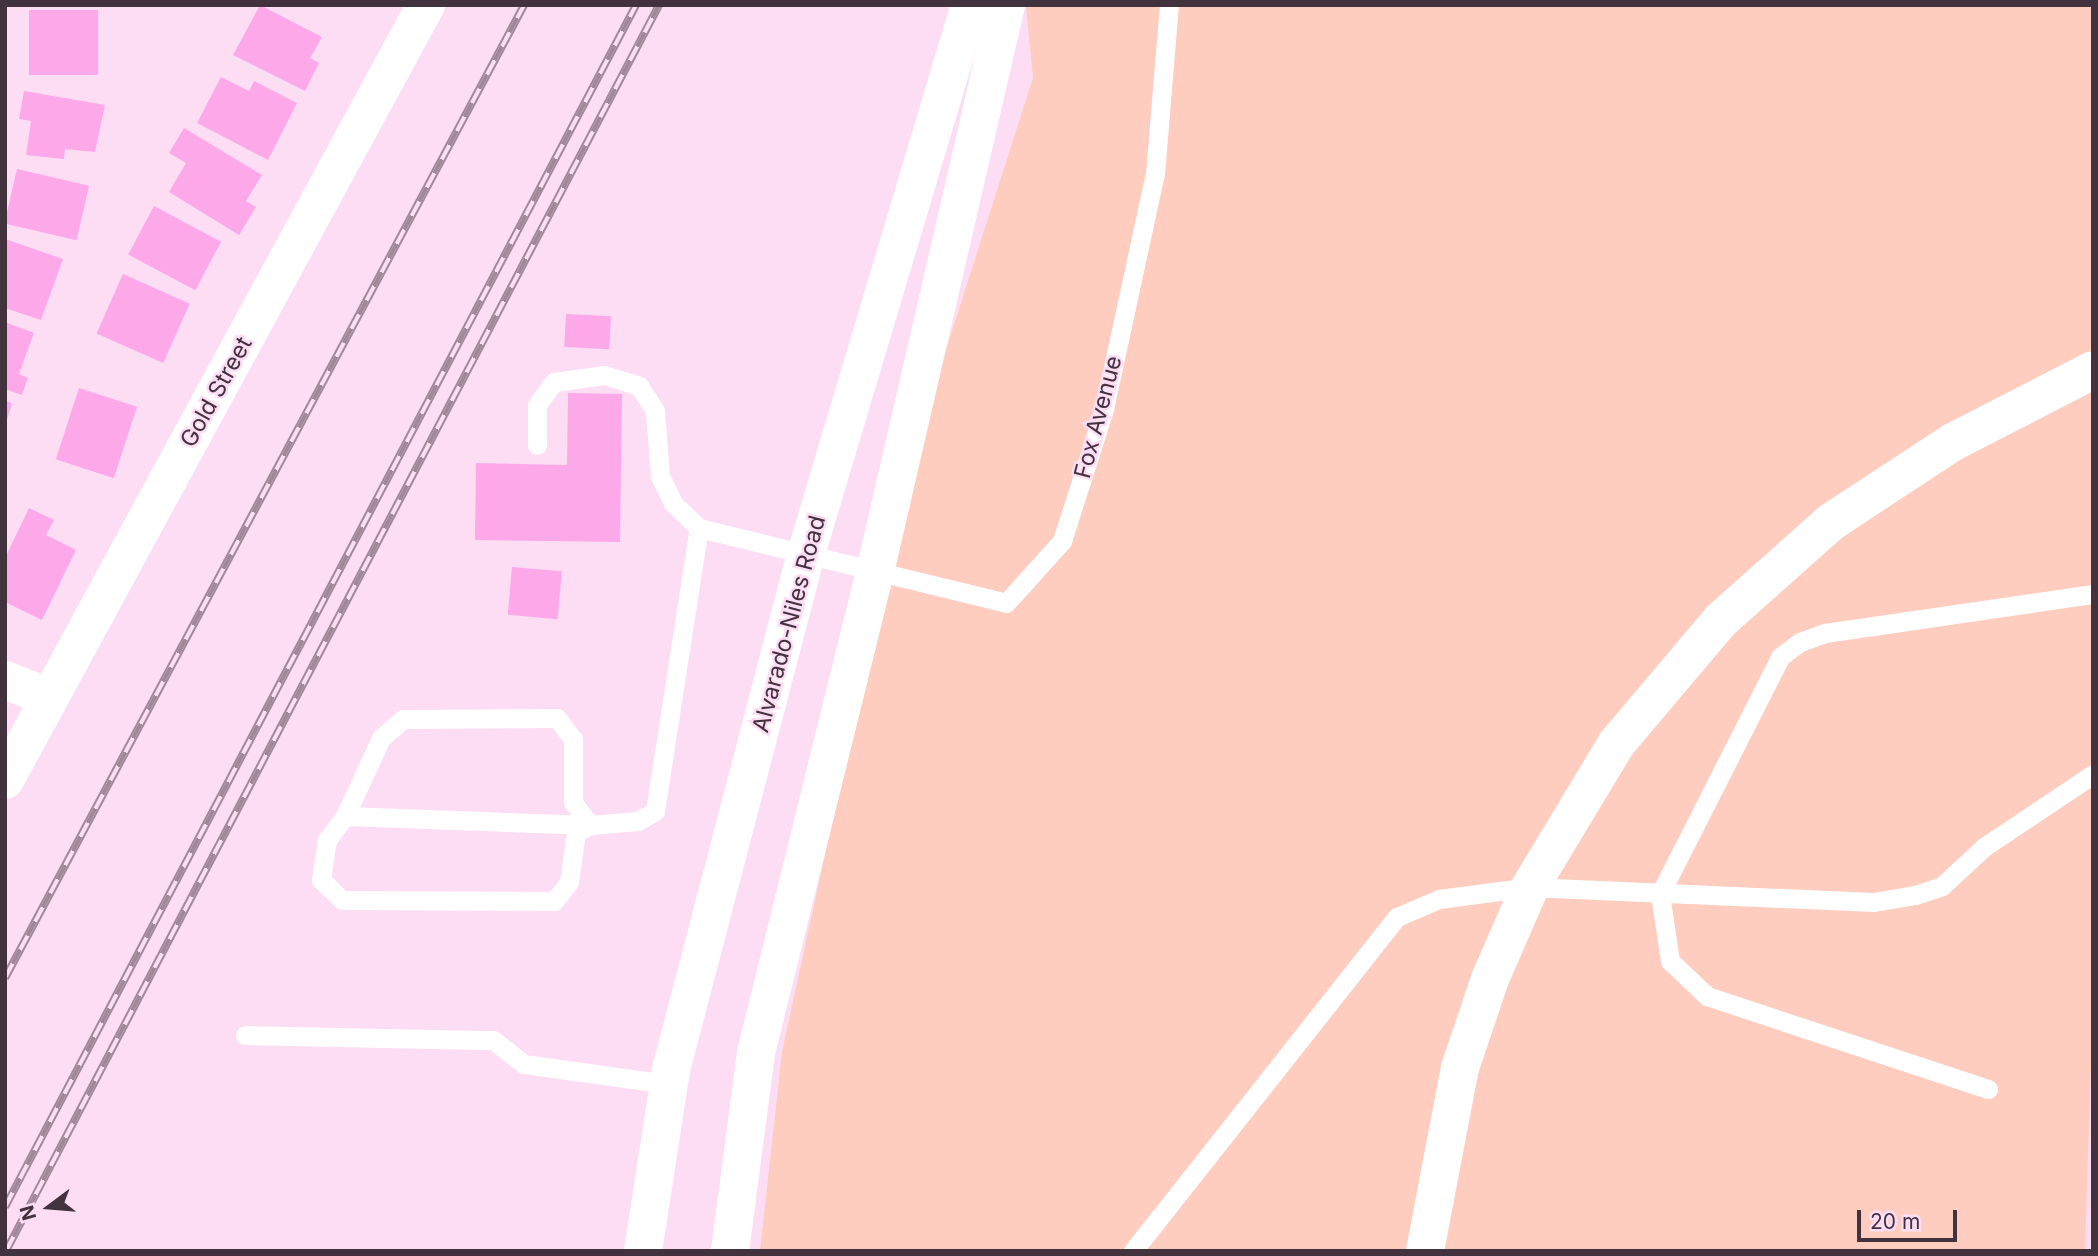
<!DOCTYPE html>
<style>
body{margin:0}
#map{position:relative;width:2098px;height:1256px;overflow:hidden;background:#fdddf4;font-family:Inter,sans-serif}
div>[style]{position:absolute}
.green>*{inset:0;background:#fecdbf}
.building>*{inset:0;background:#fca8e9;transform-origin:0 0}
.service>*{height:19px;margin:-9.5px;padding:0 9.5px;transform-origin:9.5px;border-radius:9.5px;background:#fff}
.minor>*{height:38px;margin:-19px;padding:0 19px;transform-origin:19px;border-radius:19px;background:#fff}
.secondary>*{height:38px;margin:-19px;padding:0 19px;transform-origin:19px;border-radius:19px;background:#fff}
.rail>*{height:8px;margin-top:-4px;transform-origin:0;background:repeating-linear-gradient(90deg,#fdddf4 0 16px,#a08899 0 32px);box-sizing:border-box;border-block:2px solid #a08899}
span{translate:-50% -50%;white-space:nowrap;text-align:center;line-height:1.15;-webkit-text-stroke:5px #fdddf4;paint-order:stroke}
.street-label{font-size:23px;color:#42323e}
.frame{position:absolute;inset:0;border:7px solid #42323e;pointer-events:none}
.north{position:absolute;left:14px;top:1172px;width:70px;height:70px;-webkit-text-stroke:5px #fdddf4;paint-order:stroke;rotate:254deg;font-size:19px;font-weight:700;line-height:28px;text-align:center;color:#42323e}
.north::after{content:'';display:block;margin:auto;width:24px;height:32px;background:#42323e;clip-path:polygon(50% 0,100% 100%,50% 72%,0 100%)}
.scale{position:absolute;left:1857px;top:1210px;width:100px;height:32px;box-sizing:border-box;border:4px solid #42323e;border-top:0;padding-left:9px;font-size:21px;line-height:24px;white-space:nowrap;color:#42323e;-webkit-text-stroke:5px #fdddf4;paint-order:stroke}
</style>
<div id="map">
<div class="green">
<div style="clip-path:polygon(1026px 5px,2093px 5px,2093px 1004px,2085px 1251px,760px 1251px,782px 1052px,831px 827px,934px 387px,1033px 78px)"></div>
</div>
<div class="building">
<div style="clip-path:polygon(260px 5px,322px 37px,310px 58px,319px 63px,305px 91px,233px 55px)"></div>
<div style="left:29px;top:10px;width:69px;height:65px"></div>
<div style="clip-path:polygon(221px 77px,249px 91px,254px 81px,297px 103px,268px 160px,197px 123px)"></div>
<div style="clip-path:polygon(24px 91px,105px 105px,95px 152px,65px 149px,64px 159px,26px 155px,31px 121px,19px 119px)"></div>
<div style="clip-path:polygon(184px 128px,262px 175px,246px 201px,256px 207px,239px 235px,169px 192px,186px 163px,169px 153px)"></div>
<div style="left:17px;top:169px;width:74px;height:56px;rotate:13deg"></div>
<div style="left:154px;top:206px;width:76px;height:55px;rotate:28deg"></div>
<div style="clip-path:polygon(5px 239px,63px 259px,41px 320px,5px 308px)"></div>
<div style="left:123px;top:274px;width:73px;height:65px;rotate:24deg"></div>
<div style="left:566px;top:314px;width:45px;height:33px;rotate:3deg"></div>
<div style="clip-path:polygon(5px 322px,34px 333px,19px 374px,28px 378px,22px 395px,5px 389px)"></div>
<div style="left:79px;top:388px;width:61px;height:75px;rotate:18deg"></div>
<div style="clip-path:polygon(568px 393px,622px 394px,620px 542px,475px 540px,476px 463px,567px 465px)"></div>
<div style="clip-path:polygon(5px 401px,12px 403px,6px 423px,5px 423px)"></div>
<div style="clip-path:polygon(29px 508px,54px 520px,46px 535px,76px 550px,42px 620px,5px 602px,5px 558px)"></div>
<div style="left:512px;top:567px;width:50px;height:48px;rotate:5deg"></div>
</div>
<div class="service">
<div style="left:537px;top:445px;width:40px;rotate:-90deg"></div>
<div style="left:537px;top:405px;width:29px;rotate:-54deg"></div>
<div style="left:554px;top:382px;width:50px;rotate:-8deg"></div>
<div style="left:604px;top:375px;width:37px;rotate:17deg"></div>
<div style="left:639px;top:386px;width:30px;rotate:57deg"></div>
<div style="left:655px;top:411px;width:65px;rotate:85.6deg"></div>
<div style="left:660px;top:476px;width:30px;rotate:64deg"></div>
<div style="left:673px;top:503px;width:36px;rotate:44deg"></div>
<div style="left:345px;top:816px;width:86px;rotate:-65.2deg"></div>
<div style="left:381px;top:738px;width:29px;rotate:-41deg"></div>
<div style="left:403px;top:719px;width:154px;rotate:-0.4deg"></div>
<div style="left:557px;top:718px;width:26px;rotate:53deg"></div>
<div style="left:573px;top:739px;width:63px;rotate:90deg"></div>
<div style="left:573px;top:802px;width:29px;rotate:54deg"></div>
<div style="left:590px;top:825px;width:16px;rotate:153deg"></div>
<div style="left:576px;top:832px;width:50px;rotate:98deg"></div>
<div style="left:569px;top:882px;width:24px;rotate:128deg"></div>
<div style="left:554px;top:901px;width:212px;rotate:-179.7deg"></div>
<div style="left:342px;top:900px;width:29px;rotate:-136deg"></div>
<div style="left:321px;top:880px;width:40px;rotate:-81.5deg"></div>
<div style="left:327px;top:840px;width:30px;rotate:-53deg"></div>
<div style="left:345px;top:816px;width:245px;rotate:2.1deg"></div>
<div style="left:590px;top:825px;width:48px;rotate:-4.8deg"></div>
<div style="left:638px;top:821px;width:20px;rotate:-30deg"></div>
<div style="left:655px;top:811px;width:286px;rotate:-81.2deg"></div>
<div style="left:699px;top:528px;width:316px;rotate:13.7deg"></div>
<div style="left:1006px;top:603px;width:84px;rotate:-47.9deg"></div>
<div style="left:1062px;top:541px;width:139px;rotate:-72.3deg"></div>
<div style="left:1104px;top:409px;width:240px;rotate:-77.8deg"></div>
<div style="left:1155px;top:174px;width:170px;rotate:-85.3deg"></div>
<div style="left:245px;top:1035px;width:248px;rotate:1.2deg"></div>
<div style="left:493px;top:1040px;width:39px;rotate:38deg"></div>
<div style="left:524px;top:1064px;width:146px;rotate:7.9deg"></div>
<div style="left:1988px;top:1089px;width:296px;rotate:-161.7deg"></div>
<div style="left:1707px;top:996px;width:51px;rotate:-136.6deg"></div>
<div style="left:1670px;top:961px;width:68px;rotate:-98.5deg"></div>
<div style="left:1660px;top:894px;width:266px;rotate:-63.1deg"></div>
<div style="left:1780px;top:657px;width:25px;rotate:-37deg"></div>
<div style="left:1800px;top:642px;width:27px;rotate:-20deg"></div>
<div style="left:1825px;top:633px;width:271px;rotate:-8.3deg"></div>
<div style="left:1133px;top:1251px;width:426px;rotate:-51.7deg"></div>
<div style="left:1397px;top:917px;width:46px;rotate:-23.2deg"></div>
<div style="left:1439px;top:899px;width:92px;rotate:-7.5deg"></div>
<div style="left:1530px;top:887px;width:344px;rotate:2.5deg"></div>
<div style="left:1874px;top:902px;width:42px;rotate:-9.7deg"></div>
<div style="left:1915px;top:895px;width:28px;rotate:-18deg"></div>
<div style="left:1942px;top:886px;width:57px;rotate:-42.9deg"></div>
<div style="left:1984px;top:847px;width:131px;rotate:-33.8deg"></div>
</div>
<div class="minor">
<div style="left:5px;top:680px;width:46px;rotate:21.6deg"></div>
<div style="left:5px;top:780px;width:882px;rotate:-61.49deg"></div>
<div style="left:1425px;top:1251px;width:186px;rotate:-79.2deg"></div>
<div style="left:1460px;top:1068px;width:94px;rotate:-71.4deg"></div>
<div style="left:1490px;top:979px;width:100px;rotate:-66.5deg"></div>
<div style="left:1530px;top:887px;width:168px;rotate:-58.9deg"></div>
<div style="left:1617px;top:743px;width:161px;rotate:-49.8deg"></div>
<div style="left:1721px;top:620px;width:147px;rotate:-41.7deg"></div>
<div style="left:1831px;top:522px;width:146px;rotate:-33.3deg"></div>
<div style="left:1953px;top:442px;width:157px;rotate:-27.2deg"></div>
</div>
<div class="secondary">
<div style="left:643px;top:1251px;width:183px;rotate:-81.2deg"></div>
<div style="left:671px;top:1070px;width:533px;rotate:-75.34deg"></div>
<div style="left:806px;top:554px;width:573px;rotate:-73.37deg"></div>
<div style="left:730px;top:1251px;width:200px;rotate:-82.5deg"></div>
<div style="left:756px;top:1053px;width:496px;rotate:-76.1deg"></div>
<div style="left:875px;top:572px;width:582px;rotate:-76.99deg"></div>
</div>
<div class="rail">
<div style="left:5px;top:978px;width:1103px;rotate:-61.92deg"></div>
<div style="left:5px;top:1207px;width:1358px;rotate:-62.3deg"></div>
<div style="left:6px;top:1251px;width:1407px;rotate:-62.34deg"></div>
</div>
<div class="street-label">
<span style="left:216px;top:392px;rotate:-61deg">Gold Street</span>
<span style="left:1098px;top:417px;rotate:-75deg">Fox Avenue</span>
<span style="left:789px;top:624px;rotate:-75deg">Alvarado-Niles Road</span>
</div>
<div class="frame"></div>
<div class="north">N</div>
<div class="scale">20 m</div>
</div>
